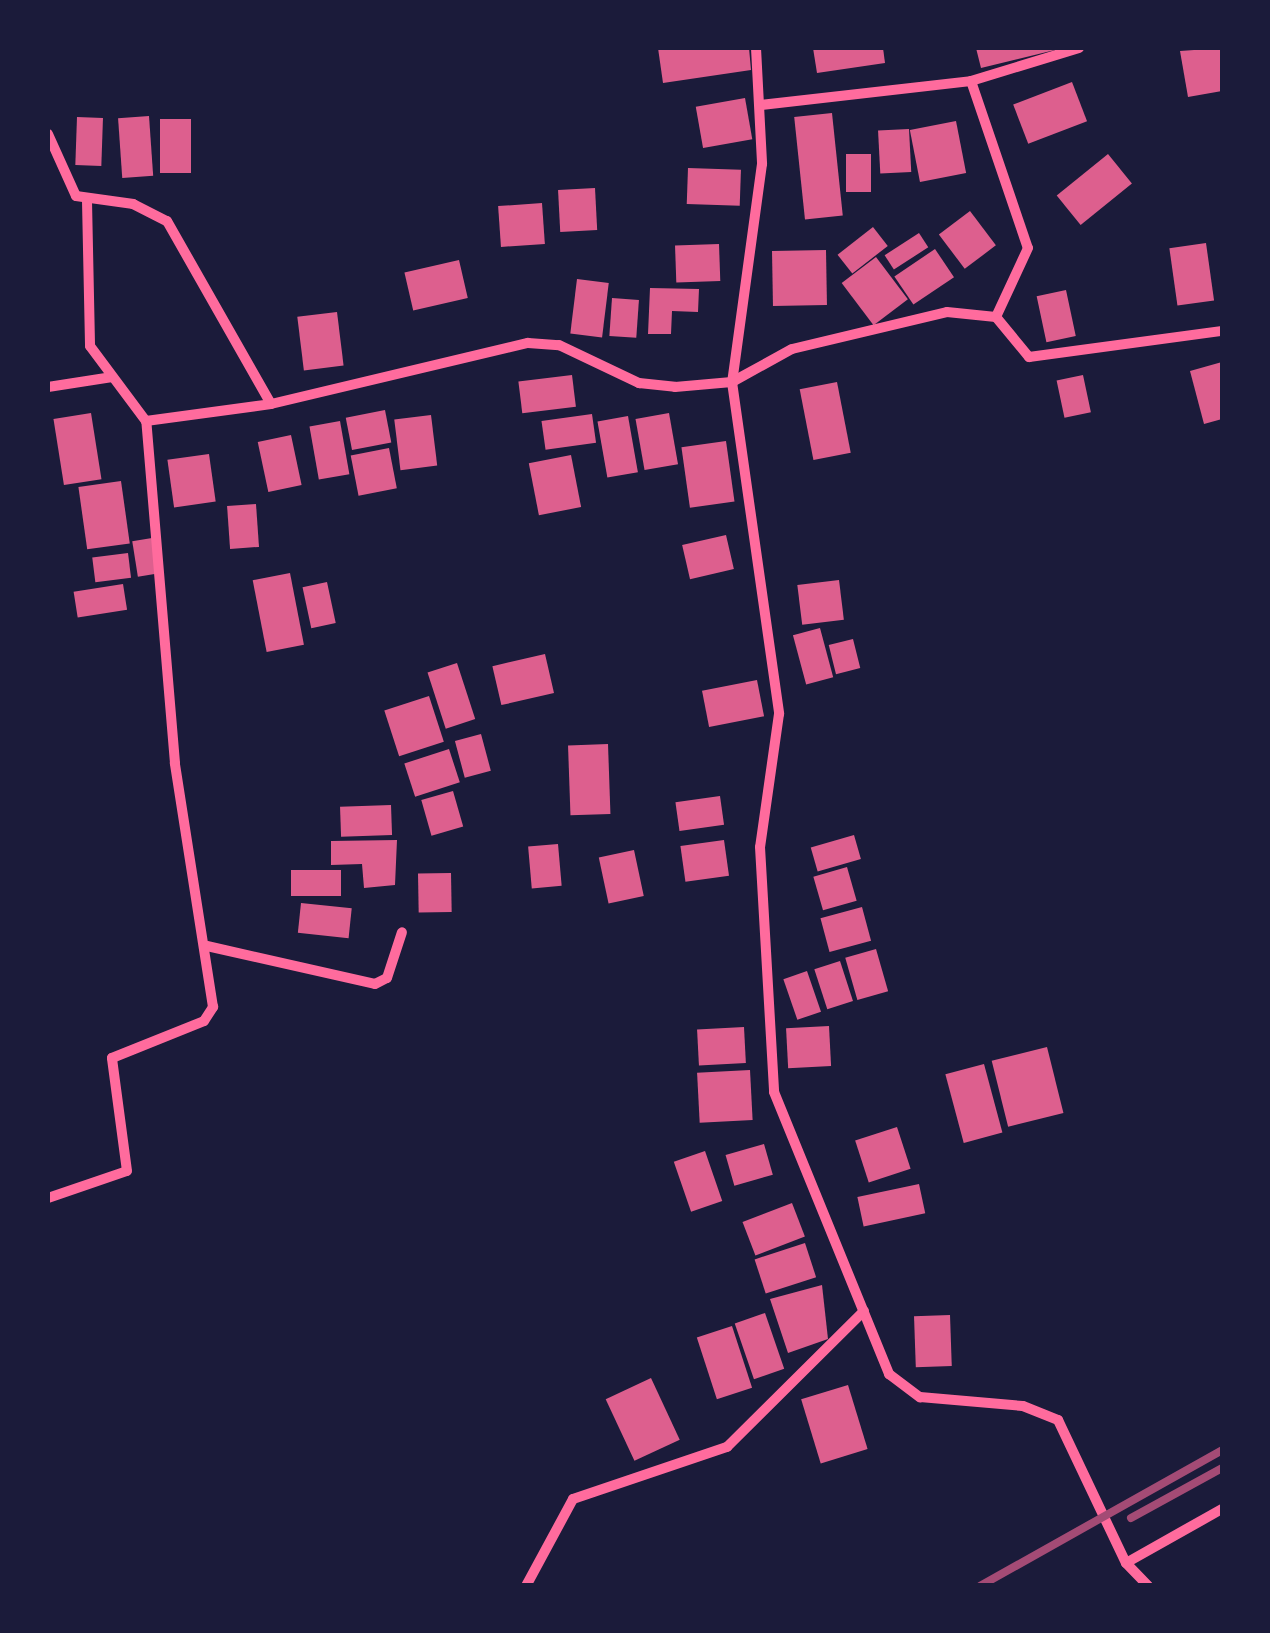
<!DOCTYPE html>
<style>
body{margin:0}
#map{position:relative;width:1270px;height:1633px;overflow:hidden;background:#1b1b3a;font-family:"Roboto Condensed",sans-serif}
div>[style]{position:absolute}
.building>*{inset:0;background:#dd5f8e;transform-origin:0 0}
.minor>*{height:10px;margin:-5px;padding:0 5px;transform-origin:5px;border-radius:5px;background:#ff6b9d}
.rail>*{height:8px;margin:-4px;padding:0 4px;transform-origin:4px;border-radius:4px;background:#a44b75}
span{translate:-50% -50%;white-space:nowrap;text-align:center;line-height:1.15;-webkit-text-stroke:9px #1b1b3a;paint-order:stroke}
.frame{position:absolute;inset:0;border:50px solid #1b1b3a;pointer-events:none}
</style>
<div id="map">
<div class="building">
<div style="clip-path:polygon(658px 48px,749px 48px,751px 70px,663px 83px)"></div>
<div style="clip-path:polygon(813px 48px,883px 48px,885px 63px,817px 73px)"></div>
<div style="clip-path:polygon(976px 48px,1059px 48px,1059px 49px,981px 68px)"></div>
<div style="clip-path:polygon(1222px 48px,1222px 91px,1188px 97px,1180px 51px)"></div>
<div style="left:1072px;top:82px;width:42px;height:63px;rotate:69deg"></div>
<div style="left:745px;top:98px;width:42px;height:50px;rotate:80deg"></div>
<div style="left:832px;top:113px;width:103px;height:38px;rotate:84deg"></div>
<div style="left:149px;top:116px;width:60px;height:31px;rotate:86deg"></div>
<div style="left:77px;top:117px;width:26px;height:48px;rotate:2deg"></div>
<div style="left:160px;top:119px;width:31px;height:54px"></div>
<div style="left:956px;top:121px;width:53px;height:47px;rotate:79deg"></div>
<div style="left:909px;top:129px;width:43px;height:31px;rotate:87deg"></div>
<div style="left:846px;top:154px;width:25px;height:38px"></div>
<div style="left:1108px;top:154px;width:38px;height:66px;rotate:51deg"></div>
<div style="left:688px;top:168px;width:53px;height:36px;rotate:2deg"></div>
<div style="left:595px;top:188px;width:42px;height:37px;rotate:87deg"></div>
<div style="left:542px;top:203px;width:41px;height:44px;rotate:86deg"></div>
<div style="left:970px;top:211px;width:43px;height:39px;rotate:53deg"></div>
<div style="left:873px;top:227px;width:24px;height:45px;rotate:52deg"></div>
<div style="left:919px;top:233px;width:17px;height:41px;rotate:57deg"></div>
<div style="left:1206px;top:243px;width:58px;height:37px;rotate:82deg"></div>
<div style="left:719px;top:244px;width:37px;height:44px;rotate:88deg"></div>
<div style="left:935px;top:249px;width:34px;height:49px;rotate:56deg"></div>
<div style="left:826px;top:250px;width:55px;height:54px;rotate:89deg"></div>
<div style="left:876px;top:257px;width:53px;height:43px;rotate:53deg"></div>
<div style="left:459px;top:260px;width:39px;height:56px;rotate:77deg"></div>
<div style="left:577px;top:279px;width:32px;height:55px;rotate:7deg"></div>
<div style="clip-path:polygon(650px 288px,699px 289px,698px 312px,672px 311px,671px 334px,648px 334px)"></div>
<div style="left:1066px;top:290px;width:47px;height:30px;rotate:78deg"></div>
<div style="left:612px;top:298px;width:27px;height:38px;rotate:4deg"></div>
<div style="left:337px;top:312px;width:54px;height:40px;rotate:83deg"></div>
<div style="clip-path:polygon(1222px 362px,1222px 419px,1204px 424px,1190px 371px)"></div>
<div style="left:572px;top:375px;width:32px;height:54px;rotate:83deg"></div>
<div style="left:1083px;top:375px;width:38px;height:27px;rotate:78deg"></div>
<div style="left:837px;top:382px;width:72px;height:38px;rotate:79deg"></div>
<div style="left:385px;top:410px;width:33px;height:40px;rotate:79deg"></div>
<div style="left:91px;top:413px;width:67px;height:38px;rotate:81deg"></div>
<div style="left:669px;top:413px;width:52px;height:34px;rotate:80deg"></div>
<div style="left:592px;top:414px;width:29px;height:51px;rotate:82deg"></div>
<div style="left:431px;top:415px;width:51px;height:37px;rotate:83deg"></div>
<div style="left:628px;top:416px;width:57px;height:31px;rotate:80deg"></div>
<div style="left:340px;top:421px;width:54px;height:31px;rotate:80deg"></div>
<div style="left:291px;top:435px;width:51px;height:34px;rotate:78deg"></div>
<div style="left:726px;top:441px;width:61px;height:45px;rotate:82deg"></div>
<div style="left:389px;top:448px;width:41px;height:39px;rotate:79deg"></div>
<div style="left:209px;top:454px;width:48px;height:42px;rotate:82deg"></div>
<div style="left:571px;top:455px;width:53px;height:43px;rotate:79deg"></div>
<div style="left:121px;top:481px;width:63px;height:43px;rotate:82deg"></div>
<div style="left:256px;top:504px;width:43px;height:29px;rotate:86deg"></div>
<div style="left:726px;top:535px;width:35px;height:45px;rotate:77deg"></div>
<div style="left:152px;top:538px;width:36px;height:20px;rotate:81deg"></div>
<div style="left:128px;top:553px;width:25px;height:36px;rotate:83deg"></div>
<div style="left:290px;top:573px;width:73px;height:38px;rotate:79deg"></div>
<div style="left:839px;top:580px;width:40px;height:42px;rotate:83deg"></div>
<div style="left:327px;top:582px;width:42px;height:25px;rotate:78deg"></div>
<div style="left:123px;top:584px;width:26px;height:50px;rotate:81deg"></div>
<div style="left:820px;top:628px;width:51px;height:28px;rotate:75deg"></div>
<div style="left:853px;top:639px;width:30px;height:25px;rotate:76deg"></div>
<div style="left:545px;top:654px;width:40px;height:54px;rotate:77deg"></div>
<div style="left:457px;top:663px;width:59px;height:31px;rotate:72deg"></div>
<div style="left:757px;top:680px;width:37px;height:56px;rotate:79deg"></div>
<div style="left:429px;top:696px;width:48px;height:47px;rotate:72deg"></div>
<div style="left:481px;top:734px;width:38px;height:27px;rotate:75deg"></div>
<div style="left:608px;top:744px;width:70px;height:40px;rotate:88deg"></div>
<div style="left:449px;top:749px;width:35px;height:47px;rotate:72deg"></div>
<div style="left:453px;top:791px;width:37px;height:33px;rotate:74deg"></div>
<div style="left:720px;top:796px;width:29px;height:45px;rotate:82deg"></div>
<div style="left:391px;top:805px;width:30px;height:51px;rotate:88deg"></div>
<div style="left:854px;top:835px;width:25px;height:45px;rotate:74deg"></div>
<div style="clip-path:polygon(397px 840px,395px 885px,364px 888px,362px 864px,331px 865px,331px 841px)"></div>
<div style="left:724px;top:840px;width:36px;height:44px;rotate:82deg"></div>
<div style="left:558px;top:844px;width:42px;height:30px;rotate:85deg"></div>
<div style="left:634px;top:850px;width:47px;height:36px;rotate:78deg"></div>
<div style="left:847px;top:867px;width:35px;height:35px;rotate:74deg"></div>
<div style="left:341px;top:870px;width:26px;height:50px;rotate:90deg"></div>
<div style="left:451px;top:873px;width:39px;height:33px;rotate:89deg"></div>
<div style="left:301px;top:903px;width:51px;height:30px;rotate:6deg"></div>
<div style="left:862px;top:907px;width:35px;height:43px;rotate:75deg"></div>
<div style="left:876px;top:949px;width:44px;height:32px;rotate:74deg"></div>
<div style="left:840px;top:961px;width:42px;height:27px;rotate:72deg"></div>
<div style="left:807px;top:971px;width:43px;height:25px;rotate:71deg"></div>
<div style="left:829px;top:1026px;width:40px;height:43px;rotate:87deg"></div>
<div style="left:744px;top:1027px;width:36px;height:47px;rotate:87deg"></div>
<div style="left:1047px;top:1047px;width:68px;height:57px;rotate:76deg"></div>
<div style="left:984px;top:1064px;width:71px;height:40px;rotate:75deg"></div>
<div style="left:750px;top:1070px;width:50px;height:53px;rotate:87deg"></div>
<div style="left:897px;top:1127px;width:44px;height:44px;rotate:72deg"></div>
<div style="left:764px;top:1144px;width:32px;height:40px;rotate:74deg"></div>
<div style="left:705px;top:1151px;width:53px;height:33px;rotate:71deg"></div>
<div style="left:919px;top:1184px;width:30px;height:63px;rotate:78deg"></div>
<div style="left:792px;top:1203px;width:36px;height:53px;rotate:69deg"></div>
<div style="left:805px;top:1243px;width:36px;height:53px;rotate:72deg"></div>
<div style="clip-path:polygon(822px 1285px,828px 1339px,788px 1353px,770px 1299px)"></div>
<div style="left:765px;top:1313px;width:59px;height:32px;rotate:71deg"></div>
<div style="left:950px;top:1315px;width:51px;height:36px;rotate:88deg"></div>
<div style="left:732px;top:1326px;width:65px;height:37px;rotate:72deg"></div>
<div style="left:651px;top:1378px;width:68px;height:50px;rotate:65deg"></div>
<div style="left:848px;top:1385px;width:67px;height:49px;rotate:73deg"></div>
</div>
<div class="minor">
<div style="left:756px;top:48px;width:116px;rotate:87deg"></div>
<div style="left:762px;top:164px;width:220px;rotate:97.8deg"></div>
<div style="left:732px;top:382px;width:335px;rotate:81.9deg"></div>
<div style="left:779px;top:714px;width:134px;rotate:98.1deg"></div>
<div style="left:760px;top:847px;width:245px;rotate:86.7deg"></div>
<div style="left:774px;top:1092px;width:305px;rotate:67.8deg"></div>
<div style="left:889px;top:1374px;width:39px;rotate:37deg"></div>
<div style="left:920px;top:1397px;width:103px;rotate:5deg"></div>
<div style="left:1023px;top:1406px;width:38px;rotate:22deg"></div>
<div style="left:1058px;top:1420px;width:158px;rotate:64.6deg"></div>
<div style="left:1126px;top:1563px;width:32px;rotate:46deg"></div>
<div style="left:971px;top:81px;width:176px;rotate:71.2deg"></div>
<div style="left:1028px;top:248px;width:76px;rotate:114.9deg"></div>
<div style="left:761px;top:105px;width:211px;rotate:-6.5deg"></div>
<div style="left:971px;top:81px;width:113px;rotate:-17deg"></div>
<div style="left:48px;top:134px;width:68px;rotate:65.7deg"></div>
<div style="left:76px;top:196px;width:58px;rotate:8deg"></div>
<div style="left:133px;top:204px;width:38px;rotate:27deg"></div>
<div style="left:167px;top:221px;width:210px;rotate:60.4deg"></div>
<div style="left:87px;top:201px;width:145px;rotate:88.8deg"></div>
<div style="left:90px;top:346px;width:94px;rotate:53.3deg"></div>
<div style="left:146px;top:421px;width:126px;rotate:-7.7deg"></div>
<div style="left:271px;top:404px;width:264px;rotate:-13.4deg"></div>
<div style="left:528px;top:343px;width:31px;rotate:4deg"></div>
<div style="left:559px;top:345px;width:89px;rotate:25.4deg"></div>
<div style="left:639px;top:383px;width:36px;rotate:6deg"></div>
<div style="left:675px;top:387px;width:57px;rotate:-5deg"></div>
<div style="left:732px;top:382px;width:68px;rotate:-28.8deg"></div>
<div style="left:792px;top:349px;width:159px;rotate:-13.4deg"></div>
<div style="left:947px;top:312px;width:49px;rotate:5.8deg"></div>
<div style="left:996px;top:317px;width:52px;rotate:50.5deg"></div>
<div style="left:1029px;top:357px;width:195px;rotate:-7.7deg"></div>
<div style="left:48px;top:387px;width:65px;rotate:-8.9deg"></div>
<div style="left:207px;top:946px;width:172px;rotate:12.7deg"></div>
<div style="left:375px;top:984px;width:13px;rotate:-27deg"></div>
<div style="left:387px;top:978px;width:48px;rotate:-71.9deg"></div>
<div style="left:48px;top:1198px;width:83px;rotate:-18.9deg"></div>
<div style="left:127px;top:1171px;width:114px;rotate:-97.6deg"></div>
<div style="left:112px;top:1058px;width:99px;rotate:-21.9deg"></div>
<div style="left:204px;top:1021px;width:17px;rotate:-57deg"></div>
<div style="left:213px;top:1007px;width:247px;rotate:-98.9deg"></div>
<div style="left:175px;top:763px;width:343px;rotate:-94.8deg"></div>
<div style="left:1126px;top:1563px;width:110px;rotate:-29.4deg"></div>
<div style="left:526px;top:1586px;width:99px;rotate:-61.6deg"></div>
<div style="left:573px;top:1499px;width:163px;rotate:-18.7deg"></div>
<div style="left:727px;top:1447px;width:193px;rotate:-44.8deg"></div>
</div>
<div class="rail">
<div style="left:1131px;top:1518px;width:104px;rotate:-28.8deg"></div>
<div style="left:980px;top:1586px;width:278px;rotate:-29.3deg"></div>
</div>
<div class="frame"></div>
</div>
